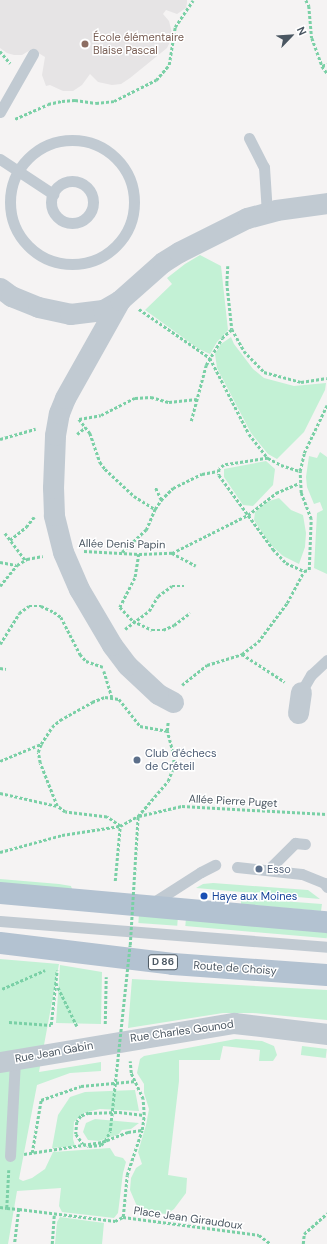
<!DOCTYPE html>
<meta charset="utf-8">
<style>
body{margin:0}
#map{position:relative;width:327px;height:1244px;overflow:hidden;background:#f5f3f3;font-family:"DM Sans",sans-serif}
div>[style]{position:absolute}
.education>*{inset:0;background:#e6e4e5}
.green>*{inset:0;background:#c3f1d5;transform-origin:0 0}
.path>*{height:2.5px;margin-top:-1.25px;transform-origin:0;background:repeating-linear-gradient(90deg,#7ad0a6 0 3px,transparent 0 5px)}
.lane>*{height:11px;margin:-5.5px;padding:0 5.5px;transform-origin:5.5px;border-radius:5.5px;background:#c1cad2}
.lane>.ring{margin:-5.5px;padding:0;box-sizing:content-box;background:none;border:11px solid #c1cad2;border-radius:50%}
.street>*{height:21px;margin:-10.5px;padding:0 10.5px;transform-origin:10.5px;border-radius:10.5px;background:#c1cad2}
.primary>*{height:22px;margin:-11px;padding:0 11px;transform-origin:11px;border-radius:11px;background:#b3c2d1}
.path-bridge>*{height:2.5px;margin-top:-1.25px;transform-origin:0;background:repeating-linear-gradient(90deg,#7ad0a6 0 3px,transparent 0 5px)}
.dots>*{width:11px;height:11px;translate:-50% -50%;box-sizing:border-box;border:2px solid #fff;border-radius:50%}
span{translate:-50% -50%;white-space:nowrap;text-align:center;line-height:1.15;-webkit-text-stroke:3px #fff;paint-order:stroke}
.shield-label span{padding:1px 3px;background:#fff;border:1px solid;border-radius:3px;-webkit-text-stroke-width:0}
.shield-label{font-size:10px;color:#4a5661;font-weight:700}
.education-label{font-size:11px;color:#785e54}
.left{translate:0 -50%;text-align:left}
.street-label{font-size:11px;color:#4a5661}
.service-label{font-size:11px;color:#4e5e75}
.transit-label{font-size:11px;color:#164399}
.north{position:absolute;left:271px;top:16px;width:40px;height:40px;-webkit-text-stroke:3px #fff;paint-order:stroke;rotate:65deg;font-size:11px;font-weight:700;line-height:16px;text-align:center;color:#4a5661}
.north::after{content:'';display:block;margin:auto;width:14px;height:18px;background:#4a5661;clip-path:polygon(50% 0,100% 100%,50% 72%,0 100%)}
</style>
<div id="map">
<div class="education">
<div style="clip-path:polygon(0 0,187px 0,187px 3px,186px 8px,177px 14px,166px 10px,163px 14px,169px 21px,172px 33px,171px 40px,167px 48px,130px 78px,121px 84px,112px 85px,98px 82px,90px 74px,82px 85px,73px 91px,63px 91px,50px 85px,46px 86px,42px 75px,45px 57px,32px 49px,22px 55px,14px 55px,7px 53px,0 48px)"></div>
</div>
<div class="green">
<div style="clip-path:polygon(200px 255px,221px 266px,228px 330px,217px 342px,210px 354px,199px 349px,145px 310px,172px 284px,167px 278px,185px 264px)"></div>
<div style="clip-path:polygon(231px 337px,234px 344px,253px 369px,264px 378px,294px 386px,326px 383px,325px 390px,304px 432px,277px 459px,268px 454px,251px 433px,217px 368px,215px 354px,221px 344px)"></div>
<div style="clip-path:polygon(320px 452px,327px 457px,327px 574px,314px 568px,317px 513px,323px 510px,320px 502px,314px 504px,307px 487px,306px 477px,309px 456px,317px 458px)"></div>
<div style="clip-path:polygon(266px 461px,275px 469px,273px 485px,253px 506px,243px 505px,224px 477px,224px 469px)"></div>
<div style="clip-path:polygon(279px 498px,291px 510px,303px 515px,306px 533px,305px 547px,299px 564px,283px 556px,270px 544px,254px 520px,255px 512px,266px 502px)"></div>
<div style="clip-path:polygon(0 879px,59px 884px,71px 886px,72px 889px,0 884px)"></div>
<div style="clip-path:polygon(213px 883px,308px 890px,320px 899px,196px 888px,203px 884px)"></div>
<div style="clip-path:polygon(241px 898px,322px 904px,321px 911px,241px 904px)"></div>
<div style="left:139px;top:914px;width:39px;height:9px;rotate:4deg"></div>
<div style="left:186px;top:918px;width:142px;height:8px;rotate:5deg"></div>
<div style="clip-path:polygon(0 959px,59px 964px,39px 1072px,101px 1062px,101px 1071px,70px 1073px,37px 1085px,19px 1179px,23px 1181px,32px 1178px,45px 1169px,53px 1152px,110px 1148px,115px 1156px,123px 1158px,126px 1162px,123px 1173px,118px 1213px,114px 1218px,62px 1212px,59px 1206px,61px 1188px,17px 1191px,8px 1244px,0 1244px)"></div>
<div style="clip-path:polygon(60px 965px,102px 972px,101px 1024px,56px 1023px)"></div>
<div style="clip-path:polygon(132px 979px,327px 990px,327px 1020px,253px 1013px,223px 1013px,128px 1028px)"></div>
<div style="clip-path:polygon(236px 1039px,262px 1041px,274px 1046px,277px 1055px,273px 1061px,259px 1061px,260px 1050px,223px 1046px,220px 1060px,179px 1060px,179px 1081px,168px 1175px,187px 1178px,186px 1193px,174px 1209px,167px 1214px,143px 1212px,136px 1204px,130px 1190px,131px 1178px,136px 1168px,142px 1164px,138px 1152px,146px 1125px,149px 1109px,144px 1093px,144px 1084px,137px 1073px,140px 1059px,144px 1056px)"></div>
<div style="left:302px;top:1046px;width:25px;height:9px;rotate:7deg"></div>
<div style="clip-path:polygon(135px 1090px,139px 1111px,100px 1109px,83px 1113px,74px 1122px,73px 1139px,75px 1146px,52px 1148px,58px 1115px,70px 1097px,85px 1092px)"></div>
<div style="clip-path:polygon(95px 1119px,139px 1123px,131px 1129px,122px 1130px,119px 1134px,99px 1141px,88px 1140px,83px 1132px,86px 1123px)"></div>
<div style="clip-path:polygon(60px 1217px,104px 1223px,102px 1244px,55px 1244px,57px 1222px)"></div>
</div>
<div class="path">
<div style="left:306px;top:0;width:7px;rotate:63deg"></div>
<div style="left:309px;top:6px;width:32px;rotate:85deg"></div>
<div style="left:312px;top:38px;width:30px;rotate:70deg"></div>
<div style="left:322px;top:66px;width:9px;rotate:54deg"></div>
<div style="left:0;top:51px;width:16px;rotate:50deg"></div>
<div style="left:322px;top:66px;width:5px;rotate:-22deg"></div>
<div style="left:15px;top:119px;width:36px;rotate:-24deg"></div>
<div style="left:48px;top:104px;width:14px;rotate:-12deg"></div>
<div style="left:62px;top:101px;width:13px;rotate:-4deg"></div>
<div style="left:75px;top:100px;width:21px;rotate:8deg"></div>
<div style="left:96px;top:103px;width:18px;rotate:-6deg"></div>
<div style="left:114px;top:101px;width:47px;rotate:-26.6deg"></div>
<div style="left:156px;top:80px;width:20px;rotate:-49deg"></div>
<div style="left:169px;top:65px;width:38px;rotate:-81deg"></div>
<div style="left:175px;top:27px;width:32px;rotate:-56deg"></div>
<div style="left:228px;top:266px;width:17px;rotate:93deg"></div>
<div style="left:227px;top:283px;width:46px;rotate:83.8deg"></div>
<div style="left:232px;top:329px;width:25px;rotate:61deg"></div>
<div style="left:244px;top:351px;width:29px;rotate:46deg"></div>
<div style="left:264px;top:372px;width:38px;rotate:15deg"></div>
<div style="left:301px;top:382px;width:26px;rotate:-9deg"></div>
<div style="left:139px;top:309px;width:86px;rotate:34.6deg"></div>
<div style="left:210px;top:358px;width:85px;rotate:62.8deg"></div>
<div style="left:249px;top:434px;width:31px;rotate:52deg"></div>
<div style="left:268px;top:458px;width:15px;rotate:28deg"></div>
<div style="left:281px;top:465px;width:20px;rotate:18deg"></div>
<div style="left:79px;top:419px;width:22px;rotate:-10deg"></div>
<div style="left:101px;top:415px;width:38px;rotate:-27deg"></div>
<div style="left:135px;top:398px;width:16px;rotate:-4deg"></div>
<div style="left:151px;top:397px;width:19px;rotate:16deg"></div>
<div style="left:169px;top:402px;width:28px;rotate:-6deg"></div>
<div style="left:79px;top:419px;width:18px;rotate:52deg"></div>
<div style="left:90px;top:433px;width:31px;rotate:71deg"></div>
<div style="left:100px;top:462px;width:9px;rotate:54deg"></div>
<div style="left:105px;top:469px;width:40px;rotate:43deg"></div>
<div style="left:134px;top:496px;width:25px;rotate:32deg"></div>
<div style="left:191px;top:421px;width:58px;rotate:-75deg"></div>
<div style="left:206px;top:365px;width:31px;rotate:-59deg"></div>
<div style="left:222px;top:338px;width:13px;rotate:-42deg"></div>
<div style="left:77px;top:434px;width:11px;rotate:-38deg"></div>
<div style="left:0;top:439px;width:37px;rotate:-16deg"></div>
<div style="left:268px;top:458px;width:45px;rotate:171deg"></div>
<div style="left:224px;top:465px;width:6px;rotate:141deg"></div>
<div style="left:219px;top:469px;width:6px;rotate:90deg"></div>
<div style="left:219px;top:475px;width:92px;rotate:53.9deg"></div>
<div style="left:273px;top:549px;width:19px;rotate:47deg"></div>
<div style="left:286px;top:563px;width:20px;rotate:24deg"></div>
<div style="left:161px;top:500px;width:17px;rotate:-45deg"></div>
<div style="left:173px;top:488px;width:32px;rotate:-26deg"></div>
<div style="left:202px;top:474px;width:16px;rotate:-11deg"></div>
<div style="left:5px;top:533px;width:34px;rotate:53deg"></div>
<div style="left:10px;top:540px;width:21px;rotate:-39deg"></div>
<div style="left:26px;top:527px;width:13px;rotate:-51deg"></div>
<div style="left:84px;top:551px;width:55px;rotate:3.1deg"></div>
<div style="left:139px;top:554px;width:33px;rotate:-2deg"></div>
<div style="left:172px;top:553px;width:27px;rotate:28deg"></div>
<div style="left:122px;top:552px;width:33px;rotate:-43deg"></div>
<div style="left:146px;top:530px;width:23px;rotate:-67deg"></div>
<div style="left:155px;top:509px;width:11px;rotate:-56deg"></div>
<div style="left:161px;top:500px;width:14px;rotate:-115deg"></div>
<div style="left:172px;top:553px;width:85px;rotate:-26.6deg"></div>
<div style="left:248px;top:515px;width:36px;rotate:-38deg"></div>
<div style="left:276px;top:493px;width:25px;rotate:-23deg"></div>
<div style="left:139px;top:554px;width:24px;rotate:99deg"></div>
<div style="left:135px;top:578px;width:33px;rotate:117deg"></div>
<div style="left:120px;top:607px;width:19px;rotate:47deg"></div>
<div style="left:133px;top:621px;width:21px;rotate:25deg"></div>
<div style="left:152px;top:630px;width:11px"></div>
<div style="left:163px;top:630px;width:12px;rotate:-24deg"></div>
<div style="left:174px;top:625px;width:20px;rotate:-37deg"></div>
<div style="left:0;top:562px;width:16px;rotate:11deg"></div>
<div style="left:0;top:586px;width:27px;rotate:-51deg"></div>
<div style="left:17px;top:565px;width:12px;rotate:-31deg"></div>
<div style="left:27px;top:559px;width:16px;rotate:-11deg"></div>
<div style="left:125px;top:629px;width:30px;rotate:-37deg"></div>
<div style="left:149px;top:611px;width:17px;rotate:-59deg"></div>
<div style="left:158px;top:596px;width:17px;rotate:-36deg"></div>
<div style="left:172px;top:586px;width:12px"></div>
<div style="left:0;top:644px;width:36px;rotate:-58deg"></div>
<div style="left:19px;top:613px;width:12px;rotate:-35deg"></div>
<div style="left:29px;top:606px;width:12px"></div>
<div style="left:41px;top:606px;width:14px;rotate:25deg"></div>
<div style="left:54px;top:612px;width:9px;rotate:36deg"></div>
<div style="left:61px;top:617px;width:42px;rotate:62.8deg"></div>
<div style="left:80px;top:654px;width:9px;rotate:49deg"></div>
<div style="left:86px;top:661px;width:18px;rotate:19deg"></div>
<div style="left:242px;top:654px;width:51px;rotate:33.1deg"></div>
<div style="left:0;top:668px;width:6px;rotate:9deg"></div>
<div style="left:104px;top:671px;width:27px;rotate:73deg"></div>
<div style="left:182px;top:685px;width:32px;rotate:-39deg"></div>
<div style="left:207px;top:665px;width:37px;rotate:-17deg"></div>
<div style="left:242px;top:654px;width:20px;rotate:-37deg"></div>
<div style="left:258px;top:642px;width:49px;rotate:-53.4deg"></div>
<div style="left:287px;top:603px;width:36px;rotate:-62deg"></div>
<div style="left:304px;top:571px;width:5px;rotate:-11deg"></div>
<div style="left:309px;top:570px;width:51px;rotate:-87.8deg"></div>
<div style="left:311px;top:519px;width:28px;rotate:-111deg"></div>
<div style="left:301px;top:493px;width:22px;rotate:-93deg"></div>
<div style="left:300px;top:471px;width:18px;rotate:-77deg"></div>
<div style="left:304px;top:453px;width:53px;rotate:-64.4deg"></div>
<div style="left:0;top:761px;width:44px;rotate:-22.5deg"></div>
<div style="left:0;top:793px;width:58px;rotate:12.8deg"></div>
<div style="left:139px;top:816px;width:44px;rotate:-13.1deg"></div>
<div style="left:182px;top:806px;width:145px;rotate:3.2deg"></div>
<div style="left:0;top:852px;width:64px;rotate:-15.3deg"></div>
<div style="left:62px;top:835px;width:59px;rotate:-8.8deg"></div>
<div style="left:120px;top:826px;width:21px;rotate:-29deg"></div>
<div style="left:138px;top:816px;width:46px;rotate:-49.4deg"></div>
<div style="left:168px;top:781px;width:14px;rotate:-69deg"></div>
<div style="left:173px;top:768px;width:11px;rotate:-85deg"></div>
<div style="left:174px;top:757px;width:27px;rotate:-105deg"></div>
<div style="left:167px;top:731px;width:10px;rotate:-84deg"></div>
<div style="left:115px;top:881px;width:55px;rotate:-84.8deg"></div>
<div style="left:120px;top:826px;width:16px;rotate:-145deg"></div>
<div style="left:107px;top:817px;width:42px;rotate:-173.2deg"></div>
<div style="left:65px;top:812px;width:10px;rotate:-143deg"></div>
<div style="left:57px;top:806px;width:46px;rotate:-111.6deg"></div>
<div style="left:40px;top:763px;width:11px;rotate:-100deg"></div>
<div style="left:38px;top:752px;width:9px;rotate:-69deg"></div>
<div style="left:41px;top:744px;width:20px;rotate:-57deg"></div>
<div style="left:52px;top:727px;width:11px;rotate:-41deg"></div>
<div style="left:60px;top:720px;width:37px;rotate:-29deg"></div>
<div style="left:92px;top:702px;width:14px;rotate:-21deg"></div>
<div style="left:105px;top:697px;width:14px;rotate:8deg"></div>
<div style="left:119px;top:699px;width:34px;rotate:52deg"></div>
<div style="left:140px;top:726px;width:27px;rotate:10deg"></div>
<div style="left:56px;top:983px;width:48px;rotate:64deg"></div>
<div style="left:2px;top:989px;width:47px;rotate:-23.8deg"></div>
<div style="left:9px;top:1022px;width:42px;rotate:4.1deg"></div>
<div style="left:51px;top:1025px;width:55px;rotate:-83.8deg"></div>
<div style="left:105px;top:1024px;width:47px;rotate:-88.8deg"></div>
<div style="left:89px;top:1113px;width:30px;rotate:-2deg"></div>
<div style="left:119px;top:1112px;width:25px;rotate:7deg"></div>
<div style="left:32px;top:1153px;width:54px;rotate:-80.4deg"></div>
<div style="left:41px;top:1100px;width:42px;rotate:-19.3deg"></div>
<div style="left:81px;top:1086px;width:55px;rotate:-5.2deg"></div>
<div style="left:24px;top:1154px;width:79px;rotate:-8.7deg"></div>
<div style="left:102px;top:1142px;width:28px;rotate:-21deg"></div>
<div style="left:128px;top:1132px;width:14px;rotate:-8deg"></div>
<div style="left:9px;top:1170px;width:38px;rotate:93deg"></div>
<div style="left:7px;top:1208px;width:12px;rotate:5deg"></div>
<div style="left:19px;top:1209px;width:35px;rotate:97deg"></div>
<div style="left:0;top:1207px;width:7px;rotate:8deg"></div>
<div style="left:19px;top:1209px;width:97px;rotate:7.1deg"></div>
<div style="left:115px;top:1221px;width:9px;rotate:-27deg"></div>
<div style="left:123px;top:1217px;width:137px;rotate:7.5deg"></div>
<div style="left:259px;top:1235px;width:15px;rotate:37deg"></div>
<div style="left:123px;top:1217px;width:42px;rotate:-84.6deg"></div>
<div style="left:127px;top:1175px;width:47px;rotate:-71.6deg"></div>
<div style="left:142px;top:1130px;width:15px;rotate:-82deg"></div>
<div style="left:144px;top:1115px;width:16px;rotate:-94deg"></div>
<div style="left:143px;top:1099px;width:29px;rotate:-115deg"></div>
<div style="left:131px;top:1073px;width:12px;rotate:-95deg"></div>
<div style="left:52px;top:1244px;width:30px;rotate:-86deg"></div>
<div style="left:303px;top:1244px;width:10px;rotate:-84deg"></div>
<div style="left:304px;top:1234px;width:31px;rotate:-42deg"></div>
</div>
<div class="lane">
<div style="left:0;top:112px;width:67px;rotate:-60.4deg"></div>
<div style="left:249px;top:138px;width:33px;rotate:63deg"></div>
<div style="left:264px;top:167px;width:46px;rotate:86.3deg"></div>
<div class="ring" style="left:10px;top:140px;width:113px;height:113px"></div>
<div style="left:0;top:159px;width:64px;rotate:33.4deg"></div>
<div class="ring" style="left:51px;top:181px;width:31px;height:31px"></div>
<div style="left:301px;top:692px;width:20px;rotate:-60deg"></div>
<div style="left:311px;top:675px;width:22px;rotate:-43deg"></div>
<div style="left:237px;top:867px;width:65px;rotate:6.1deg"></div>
<div style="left:302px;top:874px;width:24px;rotate:22deg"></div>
<div style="left:324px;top:883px;width:5px;rotate:53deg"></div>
<div style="left:269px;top:869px;width:37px;rotate:-45deg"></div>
<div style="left:295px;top:843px;width:10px;rotate:6deg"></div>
<div style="left:151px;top:904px;width:59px;rotate:-32.6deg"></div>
<div style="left:201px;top:872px;width:16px;rotate:-27deg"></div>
<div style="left:0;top:921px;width:328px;rotate:4.5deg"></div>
<div style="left:10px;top:1156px;width:97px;rotate:-87deg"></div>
</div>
<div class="street">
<div style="left:0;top:288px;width:14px;rotate:36deg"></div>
<div style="left:11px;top:296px;width:29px;rotate:22deg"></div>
<div style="left:38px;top:307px;width:33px;rotate:12deg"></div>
<div style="left:70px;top:314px;width:33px;rotate:-7deg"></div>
<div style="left:103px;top:310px;width:20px;rotate:-30deg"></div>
<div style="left:173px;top:702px;width:17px;rotate:-152deg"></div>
<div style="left:158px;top:694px;width:42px;rotate:-136.9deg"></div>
<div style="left:127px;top:665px;width:25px;rotate:-127deg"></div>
<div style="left:112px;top:645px;width:65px;rotate:-120.5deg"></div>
<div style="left:79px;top:589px;width:40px;rotate:-113.4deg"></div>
<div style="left:63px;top:552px;width:38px;rotate:-104deg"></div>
<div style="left:54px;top:515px;width:27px;rotate:-92deg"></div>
<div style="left:53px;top:488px;width:53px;rotate:-87.8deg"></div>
<div style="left:55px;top:435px;width:22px;rotate:-80deg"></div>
<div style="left:59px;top:413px;width:16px;rotate:-68deg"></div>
<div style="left:65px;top:398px;width:112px;rotate:-60.7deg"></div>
<div style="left:120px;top:300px;width:57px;rotate:-41.5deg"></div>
<div style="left:163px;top:262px;width:19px;rotate:-32deg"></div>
<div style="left:179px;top:252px;width:76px;rotate:-26.6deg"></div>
<div style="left:247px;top:218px;width:30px;rotate:-15deg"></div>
<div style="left:276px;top:210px;width:51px;rotate:-7.8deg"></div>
<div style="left:298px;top:713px;width:21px;rotate:-82deg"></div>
<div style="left:0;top:1062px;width:237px;rotate:-9.5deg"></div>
<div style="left:234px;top:1023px;width:94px;rotate:6.7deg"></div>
</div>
<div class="primary">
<div style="left:0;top:893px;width:328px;rotate:5.1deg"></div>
<div style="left:0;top:943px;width:174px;rotate:6.9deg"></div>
<div style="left:173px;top:964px;width:154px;rotate:4.1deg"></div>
</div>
<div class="path-bridge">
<div style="left:89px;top:1113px;width:9px;rotate:159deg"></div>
<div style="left:81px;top:1116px;width:7px;rotate:124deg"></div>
<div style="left:77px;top:1122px;width:12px;rotate:95deg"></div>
<div style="left:76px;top:1134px;width:12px;rotate:55deg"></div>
<div style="left:83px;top:1144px;width:6px;rotate:18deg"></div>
<div style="left:89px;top:1146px;width:12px;rotate:-5deg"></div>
<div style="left:101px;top:1145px;width:6px;rotate:-45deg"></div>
<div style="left:105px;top:1141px;width:11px;rotate:-63deg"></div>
<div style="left:110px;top:1131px;width:187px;rotate:-83.9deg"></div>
<div style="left:130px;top:945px;width:129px;rotate:-86.5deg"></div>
</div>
<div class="dots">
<div style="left:85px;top:44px;background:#8d6e63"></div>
<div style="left:137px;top:760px;background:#5c6f8a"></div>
<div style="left:259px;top:869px;background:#5c6f8a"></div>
<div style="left:204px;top:896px;background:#1a4fb4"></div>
</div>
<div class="shield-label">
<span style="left:163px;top:962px">D 86</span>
</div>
<div class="education-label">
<span class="left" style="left:93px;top:44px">École élémentaire<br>Blaise Pascal</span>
</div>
<div class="street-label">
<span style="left:122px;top:544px;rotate:1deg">Allée Denis Papin</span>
<span style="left:233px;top:801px;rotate:3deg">Allée Pierre Puget</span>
<span style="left:235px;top:968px;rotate:4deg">Route de Choisy</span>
<span style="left:182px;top:1031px;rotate:-8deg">Rue Charles Gounod</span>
<span style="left:54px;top:1052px;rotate:-10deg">Rue Jean Gabin</span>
<span style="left:188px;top:1218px;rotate:8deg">Place Jean Giraudoux</span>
</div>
<div class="service-label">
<span class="left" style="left:145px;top:760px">Club d'échecs<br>de Créteil</span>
<span class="left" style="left:267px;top:869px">Esso</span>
</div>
<div class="transit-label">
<span class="left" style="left:212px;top:896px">Haye aux Moines</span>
</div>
<div class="north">N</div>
</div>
